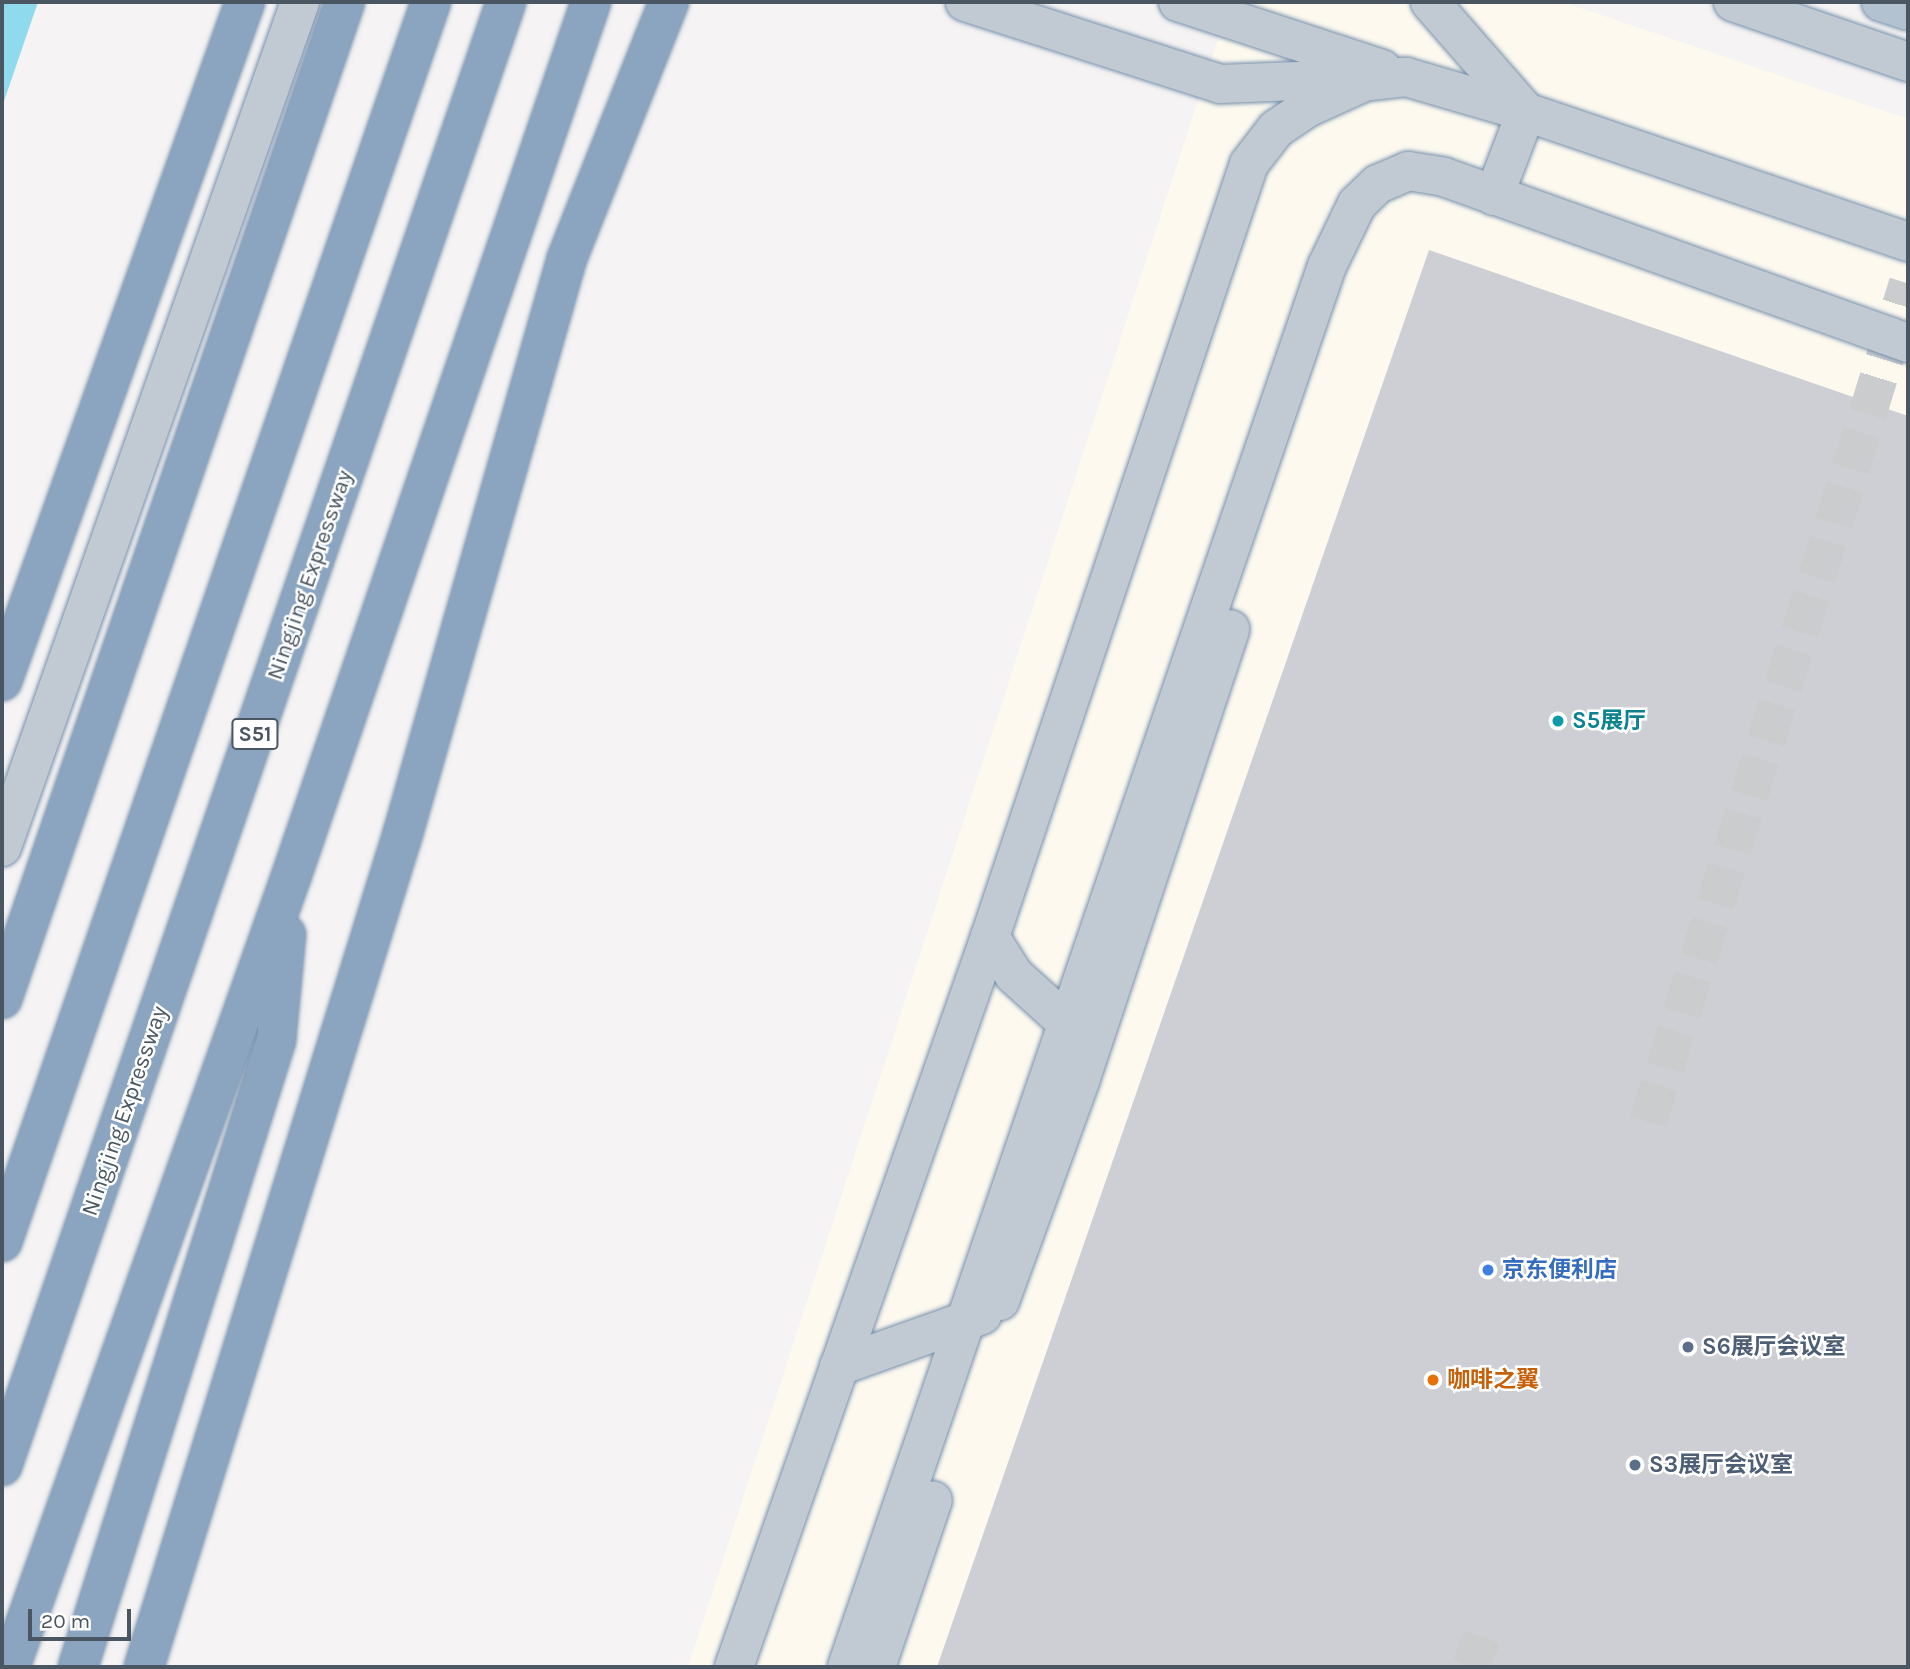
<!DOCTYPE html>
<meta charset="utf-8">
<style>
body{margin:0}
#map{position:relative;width:1910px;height:1669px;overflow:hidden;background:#f5f3f3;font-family:Karla,"Noto Sans SC",sans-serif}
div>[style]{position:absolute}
.commercial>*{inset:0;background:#fdf9ef}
.water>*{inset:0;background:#90daee}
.building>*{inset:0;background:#cdcfd5}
.minor-tunnel>*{height:38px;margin-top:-19px;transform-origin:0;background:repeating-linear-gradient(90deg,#caccce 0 38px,transparent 0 57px)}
.roads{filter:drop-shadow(0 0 2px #7690ad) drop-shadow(0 0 2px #7690ad)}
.minor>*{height:38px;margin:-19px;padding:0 19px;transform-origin:19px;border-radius:19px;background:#c1cad2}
.major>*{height:38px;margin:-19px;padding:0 19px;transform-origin:19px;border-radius:19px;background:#b3c2d1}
.highway>*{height:38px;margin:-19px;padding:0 19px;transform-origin:19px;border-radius:19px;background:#8ba5c1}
.dots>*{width:19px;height:19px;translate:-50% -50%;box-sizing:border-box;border:4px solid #fff;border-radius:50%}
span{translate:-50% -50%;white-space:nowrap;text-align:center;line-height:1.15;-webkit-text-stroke:5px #fff;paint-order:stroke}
.shield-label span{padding:2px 5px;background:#fff;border:2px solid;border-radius:5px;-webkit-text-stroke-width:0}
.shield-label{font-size:21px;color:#4a5661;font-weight:700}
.street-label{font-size:23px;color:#4a5661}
.culture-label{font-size:23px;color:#0d838f;font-weight:700}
.left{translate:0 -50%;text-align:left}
.shop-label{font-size:23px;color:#366cbe;font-weight:700}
.service-label{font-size:23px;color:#4e5e75;font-weight:700}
.food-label{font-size:23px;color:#c56008;font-weight:700}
.frame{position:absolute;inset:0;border:4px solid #4a5661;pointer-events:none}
.scale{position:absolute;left:28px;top:1609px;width:103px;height:32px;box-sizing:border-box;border:4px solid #4a5661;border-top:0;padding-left:9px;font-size:21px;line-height:24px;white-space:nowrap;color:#4a5661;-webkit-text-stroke:5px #fff;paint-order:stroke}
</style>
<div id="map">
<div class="commercial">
<div style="clip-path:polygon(1230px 2px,1563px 2px,1908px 119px,1908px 1667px,688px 1667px)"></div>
</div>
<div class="water">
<div style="clip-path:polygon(2px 2px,38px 2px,2px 107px)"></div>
</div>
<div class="building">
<div style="clip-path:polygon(1429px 250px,1908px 416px,1908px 1667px,937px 1667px)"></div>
</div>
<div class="minor-tunnel">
<div style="left:1648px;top:1122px;width:878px;rotate:-72.78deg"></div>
<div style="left:1471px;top:1667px;width:32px;rotate:-70deg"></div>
</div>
<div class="roads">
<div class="minor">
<div style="left:965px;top:2px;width:268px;rotate:17.8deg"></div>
<div style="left:1220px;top:84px;width:186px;rotate:-2.2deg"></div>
<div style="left:1406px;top:77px;width:125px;rotate:16.3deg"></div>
<div style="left:1526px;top:112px;width:404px;rotate:18.8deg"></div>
<div style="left:1178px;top:2px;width:215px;rotate:18.2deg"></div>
<div style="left:1430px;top:2px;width:146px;rotate:48.9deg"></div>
<div style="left:1733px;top:2px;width:185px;rotate:18.9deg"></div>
<div style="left:1494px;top:196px;width:90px;rotate:-69.1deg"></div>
<div style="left:2px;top:847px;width:896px;rotate:-70.57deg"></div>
<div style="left:990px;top:937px;width:45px;rotate:57.7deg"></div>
<div style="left:1014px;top:975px;width:72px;rotate:42.2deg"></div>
<div style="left:1067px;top:1023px;width:23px;rotate:75deg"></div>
<div style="left:1000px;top:1301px;width:237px;rotate:-70deg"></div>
<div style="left:1081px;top:1078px;width:473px;rotate:-71.6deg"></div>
<div style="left:839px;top:1366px;width:152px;rotate:-19.6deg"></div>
<div style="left:734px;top:1667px;width:774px;rotate:-70.68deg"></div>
<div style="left:990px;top:937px;width:815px;rotate:-71.48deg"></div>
<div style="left:1249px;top:164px;width:44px;rotate:-52.4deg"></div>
<div style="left:1276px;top:129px;width:37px;rotate:-34deg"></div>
<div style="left:1307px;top:108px;width:63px;rotate:-24.5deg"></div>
<div style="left:1364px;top:82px;width:42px;rotate:-6.8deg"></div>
<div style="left:847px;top:1667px;width:1481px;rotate:-71.09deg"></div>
<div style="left:1327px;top:266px;width:69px;rotate:-64.2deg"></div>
<div style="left:1357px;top:204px;width:29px;rotate:-44deg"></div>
<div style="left:1378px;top:184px;width:33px;rotate:-23deg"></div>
<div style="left:1408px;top:171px;width:36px;rotate:9deg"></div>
<div style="left:1444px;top:177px;width:493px;rotate:19.7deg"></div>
<div style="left:876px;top:1667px;width:176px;rotate:-71.2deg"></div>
</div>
<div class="major">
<div style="left:1881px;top:2px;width:28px;rotate:18deg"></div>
</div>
<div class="highway">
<div style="left:2px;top:681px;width:721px;rotate:-70.31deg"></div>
<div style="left:2px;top:999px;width:1054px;rotate:-71.02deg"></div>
<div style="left:2px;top:1242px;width:1312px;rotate:-70.92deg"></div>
<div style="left:2px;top:1466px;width:1548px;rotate:-71deg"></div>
<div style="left:10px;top:1667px;width:838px;rotate:-70.42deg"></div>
<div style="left:291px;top:877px;width:925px;rotate:-71.08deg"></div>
<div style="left:78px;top:1667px;width:658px;rotate:-72.47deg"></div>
<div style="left:276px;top:1040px;width:106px;rotate:-84.6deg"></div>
<div style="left:144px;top:1667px;width:873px;rotate:-72.75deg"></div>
<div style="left:403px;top:833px;width:598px;rotate:-74.08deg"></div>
<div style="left:567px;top:258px;width:276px;rotate:-68.3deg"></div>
</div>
</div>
<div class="dots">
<div style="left:1558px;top:721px;background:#0f9aa8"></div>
<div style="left:1488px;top:1270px;background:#3f7fe0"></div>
<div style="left:1688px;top:1347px;background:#5c6f8a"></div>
<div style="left:1433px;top:1380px;background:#e8710a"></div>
<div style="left:1635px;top:1465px;background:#5c6f8a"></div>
</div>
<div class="shield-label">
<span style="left:255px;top:734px">S51</span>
</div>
<div class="street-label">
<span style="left:310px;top:575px;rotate:-71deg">Ningjing Expressway</span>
<span style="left:125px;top:1111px;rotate:-71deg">Ningjing Expressway</span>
</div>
<div class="culture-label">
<span class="left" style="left:1572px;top:721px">S5展厅</span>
</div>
<div class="shop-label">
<span class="left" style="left:1502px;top:1270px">京东便利店</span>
</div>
<div class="service-label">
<span class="left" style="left:1702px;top:1347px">S6展厅会议室</span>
<span class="left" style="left:1649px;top:1465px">S3展厅会议室</span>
</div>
<div class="food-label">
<span class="left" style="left:1447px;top:1380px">咖啡之翼</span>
</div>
<div class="frame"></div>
<div class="scale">20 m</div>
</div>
